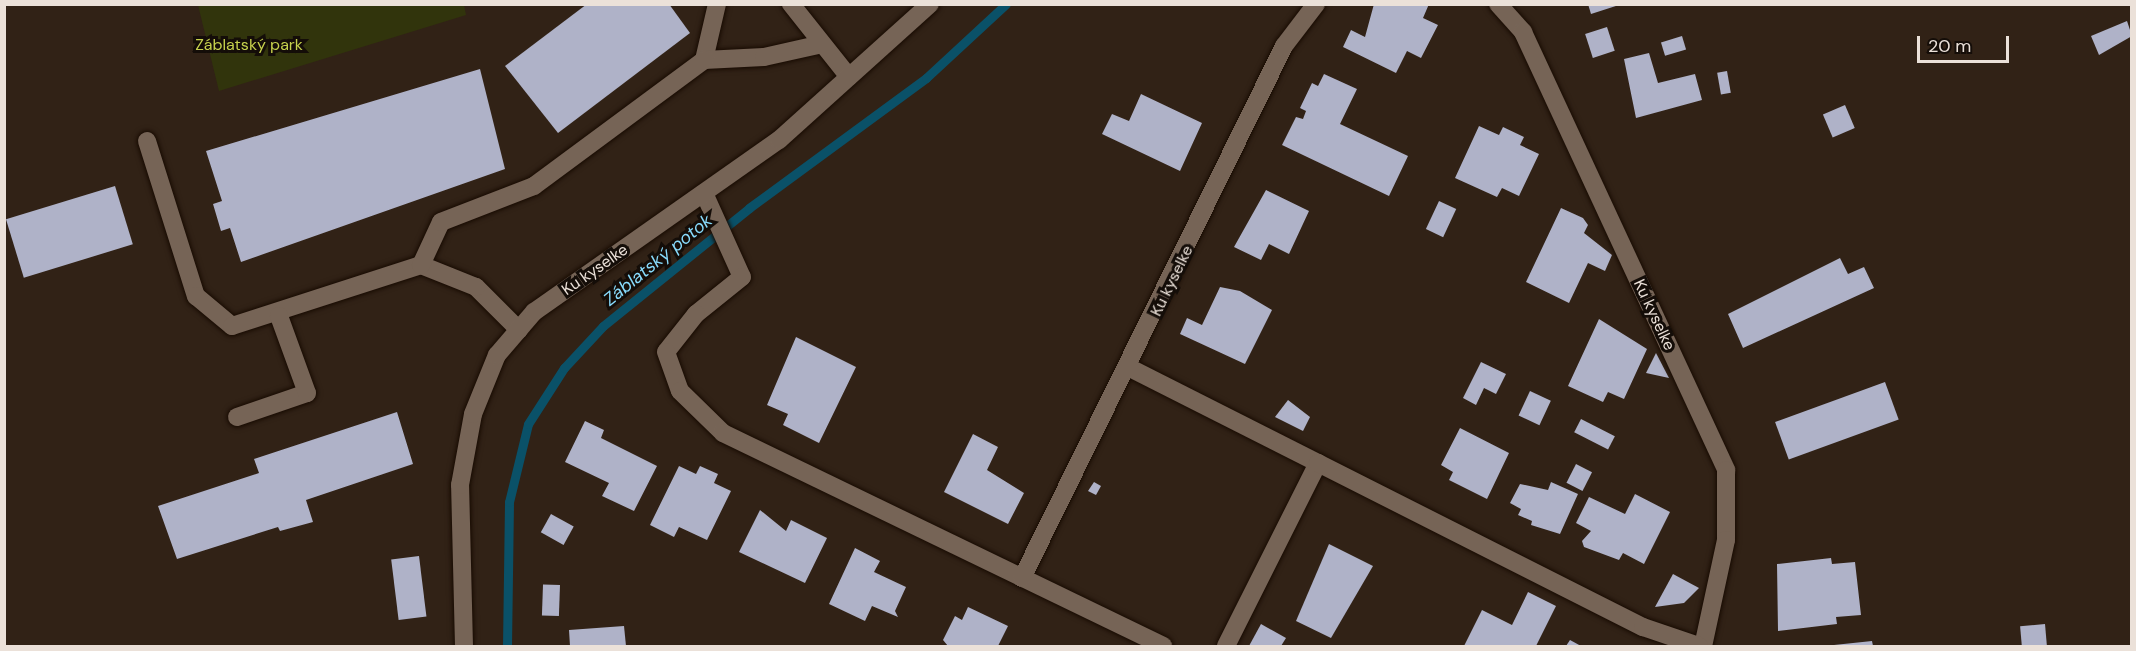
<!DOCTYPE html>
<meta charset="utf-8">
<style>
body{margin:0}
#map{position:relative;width:2136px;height:651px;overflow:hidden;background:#312216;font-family:"DM Sans",sans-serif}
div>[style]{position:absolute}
.green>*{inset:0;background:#31340c}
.stream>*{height:9px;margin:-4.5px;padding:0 4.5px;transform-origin:4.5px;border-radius:4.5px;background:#0a5168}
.building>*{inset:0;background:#afb2c8;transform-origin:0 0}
.roads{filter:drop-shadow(0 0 2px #180b02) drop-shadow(0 0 2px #180b02)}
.minor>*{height:18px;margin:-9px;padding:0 9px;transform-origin:9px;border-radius:9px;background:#766456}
span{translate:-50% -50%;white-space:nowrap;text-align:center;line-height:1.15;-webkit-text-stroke:6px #140d08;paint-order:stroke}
.park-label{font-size:16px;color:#c6d14d}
.street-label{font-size:16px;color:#ebe1d9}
.water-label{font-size:18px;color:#88dafb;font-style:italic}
.frame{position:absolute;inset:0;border:6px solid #ebe1d9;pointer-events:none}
.scale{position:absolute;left:1917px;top:36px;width:92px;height:27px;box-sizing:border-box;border:3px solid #ebe1d9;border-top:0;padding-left:8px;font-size:18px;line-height:21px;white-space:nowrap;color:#ebe1d9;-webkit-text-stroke:4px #140d08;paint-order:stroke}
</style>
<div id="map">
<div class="green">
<div style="clip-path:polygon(464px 5px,466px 15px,219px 91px,198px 5px)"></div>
</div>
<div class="stream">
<div style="left:507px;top:646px;width:144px;rotate:-89.2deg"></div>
<div style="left:509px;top:502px;width:80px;rotate:-76.3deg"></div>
<div style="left:528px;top:424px;width:67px;rotate:-57.3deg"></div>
<div style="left:564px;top:368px;width:57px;rotate:-47.1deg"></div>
<div style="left:603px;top:326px;width:188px;rotate:-38.9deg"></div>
<div style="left:749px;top:208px;width:220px;rotate:-36.3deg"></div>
<div style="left:926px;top:78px;width:109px;rotate:-42.8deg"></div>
</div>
<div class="building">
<div style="clip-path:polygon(587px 4px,669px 4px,690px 33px,558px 133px,505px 66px)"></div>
<div style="clip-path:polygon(1374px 4px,1429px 4px,1423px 18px,1438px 25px,1421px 58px,1407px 51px,1396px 73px,1343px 47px,1351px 30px,1365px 37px)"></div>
<div style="clip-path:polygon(1588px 4px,1619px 4px,1619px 5px,1591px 14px)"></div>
<div style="clip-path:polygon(2127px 21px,2132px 36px,2099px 55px,2091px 36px)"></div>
<div style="left:1607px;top:27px;width:25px;height:23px;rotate:72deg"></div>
<div style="left:1682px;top:36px;width:14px;height:22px;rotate:73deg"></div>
<div style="clip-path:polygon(1649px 53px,1658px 83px,1695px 74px,1702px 100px,1636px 118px,1624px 59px)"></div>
<div style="clip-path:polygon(480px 69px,505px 169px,241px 262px,230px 228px,221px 231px,213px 204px,222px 201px,206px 151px)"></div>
<div style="left:1727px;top:71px;width:22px;height:10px;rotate:80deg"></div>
<div style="clip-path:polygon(1324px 74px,1357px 89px,1340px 124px,1408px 156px,1389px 196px,1282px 145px,1296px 117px,1303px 119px,1306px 111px,1300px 108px,1312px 83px,1318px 86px)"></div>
<div style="clip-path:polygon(1141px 94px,1202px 123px,1180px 171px,1102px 134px,1112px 114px,1129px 121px)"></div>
<div style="left:1845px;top:105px;width:25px;height:24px;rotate:67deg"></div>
<div style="clip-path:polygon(1479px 126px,1499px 135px,1503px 127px,1524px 137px,1520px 145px,1539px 154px,1519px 196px,1502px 188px,1497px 197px,1455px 178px)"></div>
<div style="left:115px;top:186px;width:61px;height:114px;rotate:73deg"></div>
<div style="clip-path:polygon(1266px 190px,1309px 211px,1289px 254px,1269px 244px,1261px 260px,1234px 247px)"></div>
<div style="left:1439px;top:201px;width:19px;height:31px;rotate:25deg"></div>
<div style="clip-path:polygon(1561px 208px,1583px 218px,1588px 225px,1584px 233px,1612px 255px,1605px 271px,1588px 263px,1569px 303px,1526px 282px)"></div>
<div style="clip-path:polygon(1840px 258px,1848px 274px,1864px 267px,1874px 288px,1743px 348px,1728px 314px)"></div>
<div style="clip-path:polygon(1220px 287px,1240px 291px,1272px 310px,1245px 364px,1180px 334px,1187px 318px,1202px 325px)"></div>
<div style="clip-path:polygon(1599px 319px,1647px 349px,1624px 399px,1608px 392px,1603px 402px,1568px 386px)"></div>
<div style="clip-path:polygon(796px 337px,856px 367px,819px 443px,783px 425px,788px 414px,767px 405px)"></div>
<div style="clip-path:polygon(1656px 353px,1669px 378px,1646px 373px)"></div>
<div style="clip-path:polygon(1481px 362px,1506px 374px,1496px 394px,1484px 388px,1476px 405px,1463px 398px)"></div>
<div style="left:1885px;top:382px;width:40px;height:117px;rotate:70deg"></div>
<div style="left:1530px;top:391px;width:23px;height:27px;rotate:25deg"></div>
<div style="clip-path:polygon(1288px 400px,1310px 417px,1303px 431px,1275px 417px)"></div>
<div style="clip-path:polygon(397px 412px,413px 464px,306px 500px,313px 522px,280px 531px,278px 527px,177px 559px,158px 506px,259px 473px,254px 459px)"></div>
<div style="left:1581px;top:419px;width:38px;height:15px;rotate:27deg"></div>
<div style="clip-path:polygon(585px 421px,604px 430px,601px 438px,657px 466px,634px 511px,602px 496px,609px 483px,565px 462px)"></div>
<div style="clip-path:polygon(1460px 428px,1509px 453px,1487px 499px,1449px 480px,1453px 472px,1441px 465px)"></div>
<div style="clip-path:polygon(973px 434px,998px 447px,987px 470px,1024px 493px,1008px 524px,944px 492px)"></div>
<div style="left:1576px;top:464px;width:18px;height:21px;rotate:27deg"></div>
<div style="clip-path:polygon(679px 466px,696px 474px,700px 466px,718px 474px,714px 483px,731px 491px,707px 540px,679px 527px,674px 537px,650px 525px)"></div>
<div style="clip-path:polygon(1094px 482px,1101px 486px,1096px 495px,1088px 491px)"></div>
<div style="clip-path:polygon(1551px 482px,1578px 494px,1560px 534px,1531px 525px,1532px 521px,1518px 515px,1521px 509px,1510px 503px,1520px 484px,1548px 490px)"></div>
<div style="clip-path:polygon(1635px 494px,1670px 512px,1644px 564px,1623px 553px,1619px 560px,1584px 547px,1582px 541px,1591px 531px,1576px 523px,1589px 497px,1625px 514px)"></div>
<div style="clip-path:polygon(760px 510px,786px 531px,791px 520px,827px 538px,805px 583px,739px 552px)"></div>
<div style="left:551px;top:514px;width:26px;height:21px;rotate:29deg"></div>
<div style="clip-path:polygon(1329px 544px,1373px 566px,1331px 638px,1296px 621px)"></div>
<div style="clip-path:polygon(855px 548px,880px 561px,874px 572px,906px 587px,895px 611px,898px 617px,872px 606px,865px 621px,829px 604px)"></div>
<div style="left:419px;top:556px;width:61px;height:28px;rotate:83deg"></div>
<div style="clip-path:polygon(1831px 558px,1832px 564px,1855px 562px,1861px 615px,1836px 617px,1837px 624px,1778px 631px,1777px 564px)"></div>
<div style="clip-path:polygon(1673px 574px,1699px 588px,1684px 603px,1655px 607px)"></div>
<div style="left:560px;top:585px;width:31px;height:17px;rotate:92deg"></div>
<div style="clip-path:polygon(1528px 592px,1556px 606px,1536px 646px,1464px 646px,1482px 610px,1512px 625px)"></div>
<div style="clip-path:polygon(968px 607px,1008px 626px,998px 646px,948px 646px,943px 640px,955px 616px,962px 620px)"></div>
<div style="clip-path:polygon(1261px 624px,1286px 638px,1281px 646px,1249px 646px)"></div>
<div style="left:2045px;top:624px;width:22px;height:25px;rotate:85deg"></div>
<div style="clip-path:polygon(624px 626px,626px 646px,570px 646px,569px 630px)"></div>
<div style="clip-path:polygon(1570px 640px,1581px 646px,1566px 646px)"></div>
<div style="clip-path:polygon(1872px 641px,1873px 646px,1834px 646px,1834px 645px)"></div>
</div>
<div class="roads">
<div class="minor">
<div style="left:717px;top:4px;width:57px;rotate:103.1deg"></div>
<div style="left:704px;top:60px;width:60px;rotate:-2.9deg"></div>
<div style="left:764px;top:57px;width:59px;rotate:-12.6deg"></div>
<div style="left:791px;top:4px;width:93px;rotate:51.5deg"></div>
<div style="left:1498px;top:4px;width:38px;rotate:48deg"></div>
<div style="left:1523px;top:32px;width:483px;rotate:65.1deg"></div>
<div style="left:1726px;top:470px;width:70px;rotate:90deg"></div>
<div style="left:1726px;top:540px;width:108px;rotate:102.2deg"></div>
<div style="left:147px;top:141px;width:163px;rotate:72.5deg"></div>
<div style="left:196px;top:296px;width:47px;rotate:39.8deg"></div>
<div style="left:232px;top:326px;width:199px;rotate:-17.9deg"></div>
<div style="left:704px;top:193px;width:92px;rotate:65.7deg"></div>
<div style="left:742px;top:277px;width:59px;rotate:141.2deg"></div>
<div style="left:696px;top:314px;width:48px;rotate:128.3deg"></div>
<div style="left:666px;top:352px;width:41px;rotate:70.3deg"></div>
<div style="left:680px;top:391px;width:60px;rotate:44.3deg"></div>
<div style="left:723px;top:433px;width:489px;rotate:25.8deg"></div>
<div style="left:519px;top:330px;width:61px;rotate:-135deg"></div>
<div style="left:476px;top:287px;width:59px;rotate:-158.2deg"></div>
<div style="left:421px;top:265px;width:47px;rotate:-65.1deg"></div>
<div style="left:441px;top:222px;width:100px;rotate:-21.2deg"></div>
<div style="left:534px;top:186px;width:212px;rotate:-36.5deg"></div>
<div style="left:1130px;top:368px;width:211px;rotate:26.8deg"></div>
<div style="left:1318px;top:463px;width:205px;rotate:116.7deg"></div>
<div style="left:237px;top:417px;width:74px;rotate:-18.9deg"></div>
<div style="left:307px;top:393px;width:82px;rotate:-110deg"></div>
<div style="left:1318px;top:463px;width:364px;rotate:26.8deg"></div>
<div style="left:1643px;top:627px;width:59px;rotate:18.7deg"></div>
<div style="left:1022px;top:578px;width:593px;rotate:-63.78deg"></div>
<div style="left:1284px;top:46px;width:53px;rotate:-52.7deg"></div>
<div style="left:464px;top:646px;width:161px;rotate:-91.4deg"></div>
<div style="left:460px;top:485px;width:72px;rotate:-79.6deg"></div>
<div style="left:473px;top:414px;width:64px;rotate:-67.9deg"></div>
<div style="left:497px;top:355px;width:57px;rotate:-49.3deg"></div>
<div style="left:534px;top:312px;width:299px;rotate:-35.1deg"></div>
<div style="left:779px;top:140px;width:203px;rotate:-42deg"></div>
</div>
</div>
<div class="park-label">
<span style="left:249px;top:45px">Záblatský park</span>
</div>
<div class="street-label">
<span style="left:595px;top:270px;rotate:-35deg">Ku kyselke</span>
<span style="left:1172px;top:281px;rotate:-64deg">Ku kyselke</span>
<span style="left:1654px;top:315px;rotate:65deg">Ku kyselke</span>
</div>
<div class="water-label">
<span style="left:658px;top:260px;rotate:-39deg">Záblatský potok</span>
</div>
<div class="frame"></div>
<div class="scale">20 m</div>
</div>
